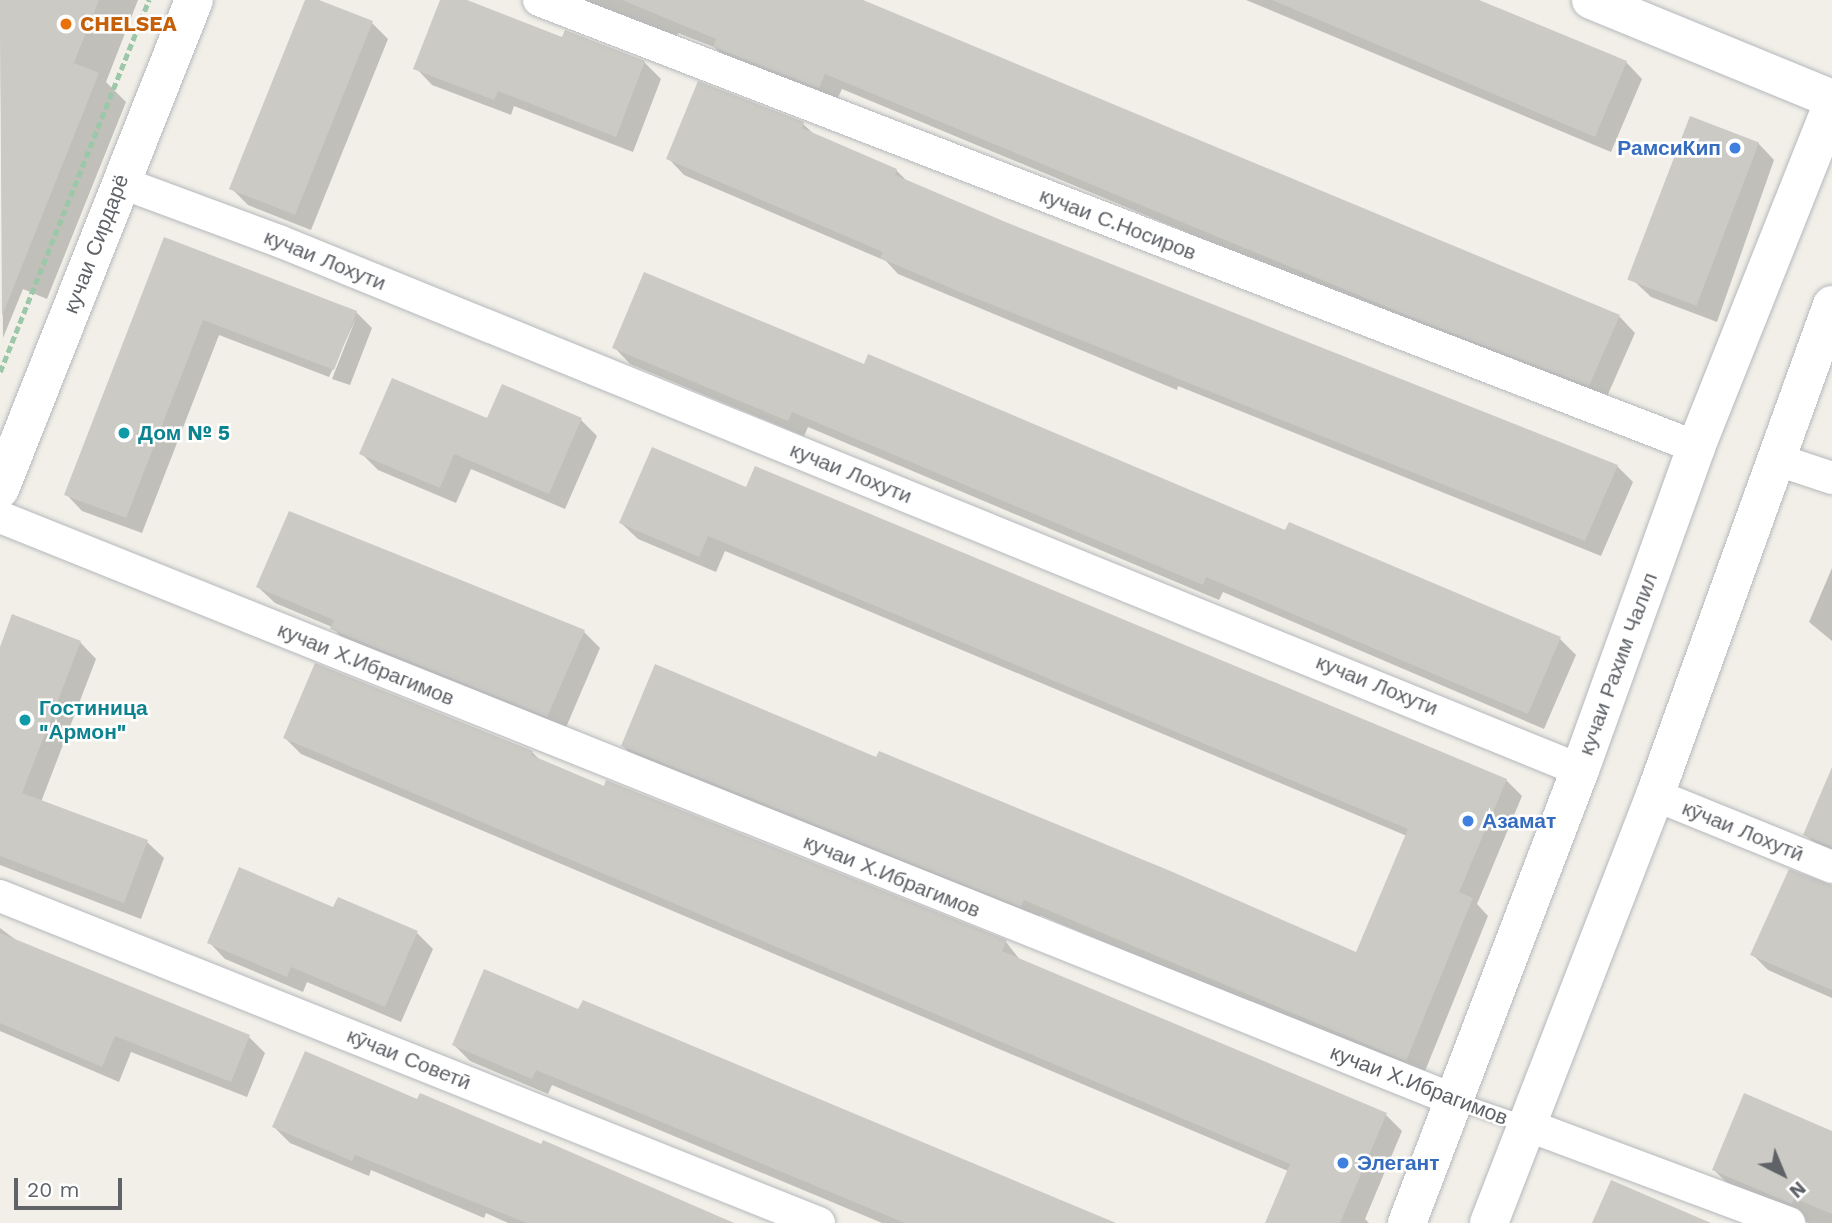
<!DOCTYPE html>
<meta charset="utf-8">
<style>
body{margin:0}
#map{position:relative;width:1832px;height:1223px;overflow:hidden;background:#f1efe8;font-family:"Work Sans",sans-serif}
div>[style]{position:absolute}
.shadow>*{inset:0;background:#0003}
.building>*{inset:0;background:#cccac5;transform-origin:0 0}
.path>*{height:4.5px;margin-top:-2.25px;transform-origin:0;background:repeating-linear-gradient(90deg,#9cc7a9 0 7px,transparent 0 10.5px)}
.roads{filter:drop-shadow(0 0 2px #b5b8bc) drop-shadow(0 0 2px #b5b8bc)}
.service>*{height:16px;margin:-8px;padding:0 8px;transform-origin:8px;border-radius:8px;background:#fff}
.minor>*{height:32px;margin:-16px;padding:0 16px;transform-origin:16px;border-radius:16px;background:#fff}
.tertiary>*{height:38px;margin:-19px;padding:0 19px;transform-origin:19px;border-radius:19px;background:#fff}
.secondary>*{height:38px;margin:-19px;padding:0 19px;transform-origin:19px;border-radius:19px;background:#fff}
.dots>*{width:19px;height:19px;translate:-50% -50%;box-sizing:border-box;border:4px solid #fff;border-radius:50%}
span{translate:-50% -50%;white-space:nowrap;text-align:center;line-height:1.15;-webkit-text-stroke:5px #fff;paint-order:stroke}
.food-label{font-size:21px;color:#c56008;font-weight:700}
.left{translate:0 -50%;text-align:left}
.shop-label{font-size:21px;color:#366cbe;font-weight:700}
.right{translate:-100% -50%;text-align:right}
.street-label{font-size:21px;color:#5f6368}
.culture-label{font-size:21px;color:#0d838f;font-weight:700}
.north{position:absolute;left:1748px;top:1139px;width:70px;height:70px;-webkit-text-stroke:5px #fff;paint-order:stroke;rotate:137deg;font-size:19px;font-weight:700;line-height:28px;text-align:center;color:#5f6368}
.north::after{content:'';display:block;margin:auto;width:24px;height:32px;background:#5f6368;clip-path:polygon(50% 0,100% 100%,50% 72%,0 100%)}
.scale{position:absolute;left:14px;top:1178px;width:108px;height:32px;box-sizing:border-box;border:4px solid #5f6368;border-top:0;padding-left:9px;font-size:21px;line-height:24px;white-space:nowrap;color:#5f6368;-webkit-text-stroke:5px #fff;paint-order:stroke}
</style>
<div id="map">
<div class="shadow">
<div style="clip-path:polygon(0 0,138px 0,106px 82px,126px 102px,47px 299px,23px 289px,3px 338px)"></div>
<div style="clip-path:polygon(307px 0,372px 23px,388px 39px,311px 230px,248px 205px,231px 188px)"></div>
<div style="clip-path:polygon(442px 0,462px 0,563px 39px,644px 62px,661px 79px,633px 152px,514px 106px,511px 115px,432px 85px,416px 68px)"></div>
<div style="clip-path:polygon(585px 0,841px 0,1619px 316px,1635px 333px,1605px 401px,1429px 333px,842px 89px,835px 104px,731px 63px,714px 47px,678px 33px,675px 41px,596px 11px)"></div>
<div style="clip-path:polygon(1246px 0,1476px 0,1626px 62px,1642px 79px,1611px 152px)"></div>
<div style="clip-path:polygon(699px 84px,803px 124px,815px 135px,896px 170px,909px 183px,1007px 224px,1617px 466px,1633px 482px,1601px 556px,1178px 386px,1177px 390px,898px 274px,886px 261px,684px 175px,668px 158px)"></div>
<div style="clip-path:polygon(1758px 143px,1774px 160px,1717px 322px,1651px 297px,1634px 281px)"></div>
<div style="clip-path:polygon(165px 239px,356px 312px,372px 328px,350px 385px,332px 379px,356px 318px,329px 377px,219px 335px,142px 533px,82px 511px,66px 494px)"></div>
<div style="clip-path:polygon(614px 347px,865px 366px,1560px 639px,1576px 655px,1544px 729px,1223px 592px,1219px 600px,808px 427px,804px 436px,630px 364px)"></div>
<div style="clip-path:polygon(488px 420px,581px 420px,597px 436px,565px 509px,471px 469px,456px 503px,378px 470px,362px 454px)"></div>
<div style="clip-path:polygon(747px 489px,1506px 780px,1522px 796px,1477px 904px,1488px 916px,1423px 1076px,1040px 915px,1038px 922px,639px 762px,623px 746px,877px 759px,1356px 954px,1407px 836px,725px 551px,716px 572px,638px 539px,621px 523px)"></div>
<div style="clip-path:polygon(1832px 568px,1832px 641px,1809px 622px)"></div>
<div style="clip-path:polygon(258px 587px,584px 632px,600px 648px,564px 732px,348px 645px,332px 627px,275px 603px)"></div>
<div style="clip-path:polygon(80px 642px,96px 659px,41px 802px,147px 842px,164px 858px,141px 919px,0 865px,0 651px)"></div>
<div style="clip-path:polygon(285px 738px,532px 752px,541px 761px,605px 788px,1006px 942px,1021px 961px,1386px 1115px,1402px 1131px,1365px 1219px,1369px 1223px,1266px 1223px,1288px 1171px,301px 754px)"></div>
<div style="clip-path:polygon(1832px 771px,1832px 856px,1805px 835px)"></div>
<div style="clip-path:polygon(1832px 886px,1832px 998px,1768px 970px,1752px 954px)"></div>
<div style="clip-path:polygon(334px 909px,417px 933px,433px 949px,401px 1022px,307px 982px,303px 992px,225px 959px,209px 942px)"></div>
<div style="clip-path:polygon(0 928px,20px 943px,249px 1037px,265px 1053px,247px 1097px,131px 1052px,119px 1082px,0 1031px)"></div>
<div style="clip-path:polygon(579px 1012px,1114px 1223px,882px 1223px,552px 1085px,548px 1094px,470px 1061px,454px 1045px)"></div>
<div style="clip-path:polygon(418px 1101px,734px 1223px,508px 1223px,486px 1213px,484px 1218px,371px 1170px,369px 1176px,290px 1143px,274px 1127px)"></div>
<div style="clip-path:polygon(1832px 1133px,1832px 1223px,1809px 1223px,1730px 1186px,1714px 1170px)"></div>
</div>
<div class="building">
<div style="clip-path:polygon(0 0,99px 0,74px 63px,99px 73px,2px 316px)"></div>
<div style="clip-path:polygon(305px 0,319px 0,373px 21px,295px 215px,229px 189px)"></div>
<div style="clip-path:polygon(440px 0,467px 0,562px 37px,565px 30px,645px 61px,616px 137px,498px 91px,494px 100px,413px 69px)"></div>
<div style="clip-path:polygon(622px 0,863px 0,1620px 315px,1589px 386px,1411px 317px,825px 74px,819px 88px,713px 47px,716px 39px)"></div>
<div style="clip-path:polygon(1272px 0,1479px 0,1627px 61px,1595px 137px)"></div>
<div style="clip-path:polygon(698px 81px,804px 122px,802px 128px,897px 169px,895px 175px,1008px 223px,1618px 465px,1585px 541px,960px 292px,880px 258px,883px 252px,666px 159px)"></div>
<div style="left:1690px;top:116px;width:74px;height:175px;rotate:21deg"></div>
<div style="clip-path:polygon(164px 237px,357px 311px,334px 370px,203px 320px,126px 518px,64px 495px)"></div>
<div style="clip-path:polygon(644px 272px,864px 364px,868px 354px,1285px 530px,1289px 522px,1561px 637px,1528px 714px,1206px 577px,1203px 585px,792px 412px,788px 421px,612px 348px)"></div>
<div style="clip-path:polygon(392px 378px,487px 418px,502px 384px,582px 418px,549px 494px,454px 454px,440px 488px,359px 454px)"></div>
<div style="clip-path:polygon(652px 447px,746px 487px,755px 466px,1507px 779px,1459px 892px,1473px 898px,1406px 1061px,1024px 900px,1021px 907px,621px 746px,655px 664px,876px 757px,879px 751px,1168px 870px,1356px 952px,1408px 829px,708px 536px,699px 557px,619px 523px)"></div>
<div style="clip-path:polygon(289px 511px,585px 630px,547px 717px,330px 629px,334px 620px,256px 587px)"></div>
<div style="clip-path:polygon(12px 614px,81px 641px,22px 793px,148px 840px,124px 903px,0 856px,0 647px)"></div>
<div style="clip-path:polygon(315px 663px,533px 751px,531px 755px,604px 786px,606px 780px,1007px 940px,1002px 951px,1387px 1113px,1340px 1223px,1265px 1223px,1290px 1164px,283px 738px)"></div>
<div style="clip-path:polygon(1832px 767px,1832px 847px,1803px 835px)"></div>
<div style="clip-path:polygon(239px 867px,333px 907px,338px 897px,418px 931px,385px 1007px,291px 967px,287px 977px,207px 943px)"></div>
<div style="clip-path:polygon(1789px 869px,1832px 885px,1832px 990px,1750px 955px)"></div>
<div style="clip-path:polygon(0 933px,250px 1035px,231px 1082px,115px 1036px,102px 1067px,0 1023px)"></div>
<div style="clip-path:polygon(484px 969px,578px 1009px,583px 1000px,1116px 1223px,905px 1223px,536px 1070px,532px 1079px,452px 1045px)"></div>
<div style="clip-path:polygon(305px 1051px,417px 1099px,420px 1093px,541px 1144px,543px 1140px,734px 1223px,527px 1223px,355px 1155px,352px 1161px,272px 1127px)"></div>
<div style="clip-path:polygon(1744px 1093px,1832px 1131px,1832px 1214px,1794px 1198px,1792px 1204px,1712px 1170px)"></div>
<div style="clip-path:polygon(1611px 1180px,1711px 1223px,1592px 1223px)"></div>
</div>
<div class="path">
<div style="left:0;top:372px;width:401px;rotate:-68.2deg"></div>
</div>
<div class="roads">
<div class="service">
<div style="left:1454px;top:1100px;width:77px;rotate:18.9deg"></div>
</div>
<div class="minor">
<div style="left:539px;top:0;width:1240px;rotate:21.12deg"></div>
<div style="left:120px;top:182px;width:170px;rotate:20.4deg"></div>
<div style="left:279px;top:241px;width:1404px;rotate:22.13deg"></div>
<div style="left:1778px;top:460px;width:57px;rotate:18.4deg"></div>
<div style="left:0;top:517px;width:1567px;rotate:21.85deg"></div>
<div style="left:1655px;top:795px;width:191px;rotate:22.1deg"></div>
<div style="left:0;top:896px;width:882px;rotate:21.77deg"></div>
<div style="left:1527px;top:1125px;width:280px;rotate:20.5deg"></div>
</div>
<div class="tertiary">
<div style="left:1591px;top:0;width:261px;rotate:22.3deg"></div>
</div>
<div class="secondary">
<div style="left:0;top:489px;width:526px;rotate:-68.36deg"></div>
<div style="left:1407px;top:1223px;width:485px;rotate:-69.1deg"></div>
<div style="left:1580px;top:770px;width:343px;rotate:-70.2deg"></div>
<div style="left:1696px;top:447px;width:367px;rotate:-68.3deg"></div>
<div style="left:1489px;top:1223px;width:459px;rotate:-68.8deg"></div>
<div style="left:1655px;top:795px;width:521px;rotate:-70.14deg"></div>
</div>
</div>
<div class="dots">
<div style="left:66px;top:24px;background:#e8710a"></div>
<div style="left:1735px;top:148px;background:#3f7fe0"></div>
<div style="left:124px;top:433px;background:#0f9aa8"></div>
<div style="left:25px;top:720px;background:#0f9aa8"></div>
<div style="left:1468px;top:821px;background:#3f7fe0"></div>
<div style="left:1343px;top:1163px;background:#3f7fe0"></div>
</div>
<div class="food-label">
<span class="left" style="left:80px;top:24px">CHELSEA</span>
</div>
<div class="shop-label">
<span class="right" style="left:1721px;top:148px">РамсиКип</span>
<span class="left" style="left:1482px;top:821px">Азамат</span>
<span class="left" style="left:1357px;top:1163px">Элегант</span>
</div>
<div class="street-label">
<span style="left:1118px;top:224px;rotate:21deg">кучаи С.Носиров</span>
<span style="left:96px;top:244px;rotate:-69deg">кучаи Сирдарё</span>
<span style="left:325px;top:260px;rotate:22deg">кучаи Лохути</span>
<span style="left:851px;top:473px;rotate:22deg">кучаи Лохути</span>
<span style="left:366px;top:664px;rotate:22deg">кучаи Х.Ибрагимов</span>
<span style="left:1618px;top:664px;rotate:-70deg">кучаи Рахим Чалил</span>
<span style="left:1377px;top:685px;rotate:22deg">кучаи Лохути</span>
<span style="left:1743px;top:831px;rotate:22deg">кӯчаи Лохутӣ</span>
<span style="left:892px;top:876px;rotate:22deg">кучаи Х.Ибрагимов</span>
<span style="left:409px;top:1059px;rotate:22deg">кӯчаи Советӣ</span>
<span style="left:1419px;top:1085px;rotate:21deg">кучаи Х.Ибрагимов</span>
</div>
<div class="culture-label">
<span class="left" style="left:138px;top:433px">Дом № 5</span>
<span class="left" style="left:39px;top:720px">Гостиница<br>"Армон"</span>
</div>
<div class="north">N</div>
<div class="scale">20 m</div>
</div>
